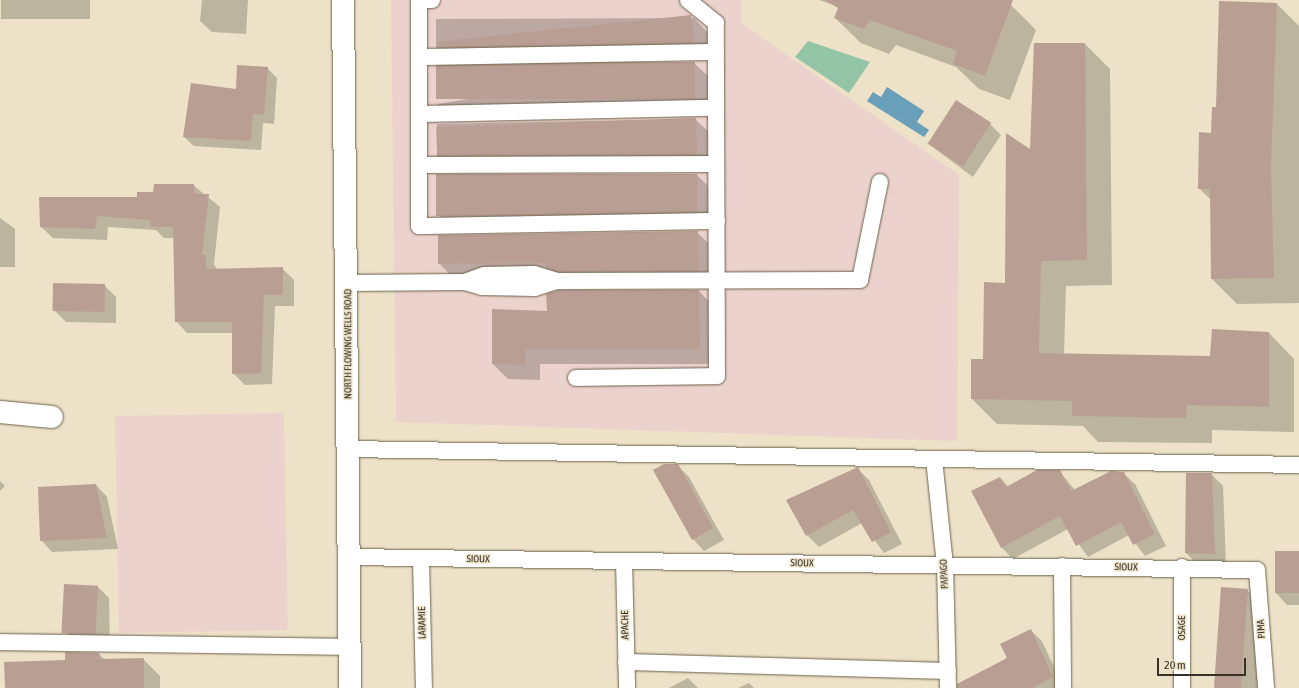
<!DOCTYPE html>
<style>
body{margin:0}
#map{position:relative;width:1299px;height:688px;overflow:hidden;background:#ede1c8;font-family:"Asap Condensed",sans-serif}
div>[style]{position:absolute}
.commercial>*{inset:0;background:#ecd2cc;transform-origin:0 0}
.green>*{inset:0;background:#94c4a6}
.water>*{inset:0;background:#6a9fba}
.shadow>*{inset:0;background:#0003;transform-origin:0 0}
.building>*{inset:0;background:#b99f93;transform-origin:0 0}
.roads{filter:drop-shadow(0 0 1px #6c624c) drop-shadow(0 0 1px #6c624c)}
.lane>*{height:16px;margin:-8px;padding:0 8px;transform-origin:8px;border-radius:8px;background:#fff}
.street>*{height:22px;margin:-11px;padding:0 11px;transform-origin:11px;border-radius:11px;background:#fff}
.primary>*{height:22px;margin:-11px;padding:0 11px;transform-origin:11px;border-radius:11px;background:#fff}
span{translate:-50% -50%;white-space:nowrap;text-align:center;line-height:1.15;-webkit-text-stroke:3px #ede1c8;paint-order:stroke}
.street-label{font-size:10px;color:#363228}
.scale{position:absolute;left:1157px;top:658px;width:89px;height:18px;box-sizing:border-box;border:2px solid #363228;border-top:0;padding-left:5px;font-size:12px;line-height:14px;white-space:nowrap;color:#363228;-webkit-text-stroke:3px #ede1c8;paint-order:stroke}
</style>
<div id="map">
<div class="commercial">
<div style="clip-path:polygon(391px 0,741px 0,741px 23px,959px 175px,957px 441px,396px 422px)"></div>
<div style="left:284px;top:413px;width:217px;height:169px;rotate:89deg"></div>
</div>
<div class="green">
<div style="clip-path:polygon(808px 41px,870px 62px,849px 93px,795px 57px)"></div>
</div>
<div class="water">
<div style="clip-path:polygon(887px 87px,924px 111px,917px 122px,929px 130px,924px 137px,867px 101px,873px 92px,881px 97px)"></div>
</div>
<div class="shadow">
<div style="left:1px;top:0;width:89px;height:19px"></div>
<div style="clip-path:polygon(202px 0,248px 0,246px 34px,212px 32px,200px 21px)"></div>
<div style="clip-path:polygon(819px 0,998px 0,1011px 5px,1036px 30px,1010px 100px,979px 89px,956px 67px,896px 45px,889px 54px,861px 43px,835px 18px,839px 7px)"></div>
<div style="clip-path:polygon(1277px 4px,1299px 26px,1299px 303px,1237px 304px,1212px 279px,1211px 200px,1199px 188px,1217px 108px)"></div>
<div style="clip-path:polygon(694px 18px,710px 35px,710px 59px,453px 63px,436px 47px,436px 19px)"></div>
<div style="clip-path:polygon(1085px 44px,1110px 69px,1112px 285px,1066px 286px,1064px 355px,1210px 357px,1213px 330px,1269px 333px,1294px 359px,1294px 432px,1212px 430px,1212px 443px,1098px 442px,1083px 426px,997px 424px,972px 399px,1006px 284px,1031px 151px)"></div>
<div style="clip-path:polygon(694px 63px,711px 79px,711px 115px,453px 120px,437px 104px)"></div>
<div style="clip-path:polygon(267px 68px,277px 78px,274px 124px,263px 123px,261px 150px,194px 146px,184px 137px)"></div>
<div style="clip-path:polygon(695px 119px,712px 135px,713px 171px,453px 171px,437px 155px,437px 124px)"></div>
<div style="clip-path:polygon(990px 124px,1001px 135px,973px 177px,927px 143px)"></div>
<div style="clip-path:polygon(437px 175px,697px 175px,713px 191px,714px 228px,455px 232px,439px 216px)"></div>
<div style="clip-path:polygon(193px 185px,220px 207px,214px 264px,217px 270px,282px 268px,294px 280px,294px 306px,275px 306px,272px 384px,245px 385px,233px 373px,233px 333px,187px 333px,176px 321px,174px 238px,164px 238px,156px 230px,108px 227px,107px 240px,53px 238px,41px 227px)"></div>
<div style="clip-path:polygon(0 218px,15px 229px,15px 267px,0 267px)"></div>
<div style="clip-path:polygon(699px 234px,715px 250px,715px 287px,455px 280px,439px 263px,439px 236px)"></div>
<div style="clip-path:polygon(104px 285px,116px 297px,116px 323px,66px 322px,54px 310px)"></div>
<div style="clip-path:polygon(699px 291px,714px 307px,715px 364px,540px 364px,540px 380px,508px 379px,493px 364px,548px 312px)"></div>
<div style="clip-path:polygon(677px 465px,689px 477px,724px 540px,704px 551px,693px 539px)"></div>
<div style="clip-path:polygon(857px 468px,869px 480px,902px 544px,884px 553px,862px 523px,819px 547px,807px 535px)"></div>
<div style="clip-path:polygon(1059px 471px,1075px 490px,1123px 473px,1135px 484px,1166px 546px,1145px 556px,1129px 535px,1088px 557px,1068px 529px,1013px 559px,1002px 548px,973px 491px,1000px 478px,1009px 487px)"></div>
<div style="clip-path:polygon(1211px 474px,1223px 486px,1226px 565px,1197px 564px,1186px 553px)"></div>
<div style="left:0;top:481px;width:7px;height:71px;rotate:45deg"></div>
<div style="clip-path:polygon(96px 485px,107px 497px,118px 549px,52px 552px,41px 540px)"></div>
<div style="clip-path:polygon(1299px 552px,1299px 605px,1287px 605px,1276px 593px)"></div>
<div style="clip-path:polygon(98px 587px,109px 598px,110px 645px,77px 644px,66px 633px)"></div>
<div style="clip-path:polygon(1247px 590px,1259px 602px,1258px 688px,1217px 688px)"></div>
<div style="clip-path:polygon(1030px 630px,1042px 641px,1064px 688px,980px 688px)"></div>
<div style="clip-path:polygon(99px 654px,105px 660px,143px 659px,160px 676px,160px 688px,6px 688px,66px 661px)"></div>
<div style="clip-path:polygon(688px 678px,698px 688px,669px 688px)"></div>
<div style="clip-path:polygon(749px 683px,754px 688px,738px 688px)"></div>
</div>
<div class="building">
<div style="clip-path:polygon(825px 0,1013px 0,985px 76px,953px 64px,957px 51px,870px 20px,864px 29px,834px 18px,838px 8px)"></div>
<div style="clip-path:polygon(1219px 1px,1277px 3px,1271px 167px,1274px 278px,1211px 279px,1210px 189px,1198px 189px,1199px 132px,1211px 133px,1212px 107px,1216px 107px)"></div>
<div style="left:691px;top:15px;width:28px;height:256px;rotate:84deg"></div>
<div style="clip-path:polygon(1034px 43px,1085px 43px,1087px 260px,1041px 261px,1039px 353px,1210px 356px,1212px 329px,1269px 332px,1269px 407px,1187px 405px,1186px 418px,1072px 416px,1072px 401px,971px 399px,971px 359px,983px 359px,984px 282px,1005px 283px,1006px 133px,1030px 149px)"></div>
<div style="left:695px;top:62px;width:37px;height:259px;rotate:90deg"></div>
<div style="clip-path:polygon(237px 65px,268px 67px,264px 115px,253px 114px,251px 141px,183px 137px,191px 83px,236px 89px)"></div>
<div style="left:956px;top:100px;width:42px;height:52px;rotate:33deg"></div>
<div style="left:696px;top:118px;width:37px;height:260px;rotate:88deg"></div>
<div style="left:436px;top:174px;width:261px;height:42px"></div>
<div style="clip-path:polygon(154px 184px,194px 184px,195px 194px,209px 194px,202px 255px,206px 255px,206px 269px,283px 267px,283px 295px,264px 295px,261px 373px,232px 374px,232px 322px,175px 322px,173px 227px,151px 227px,150px 220px,97px 216px,95px 229px,40px 227px,39px 197px,137px 197px,137px 192px,153px 192px)"></div>
<div style="clip-path:polygon(698px 231px,699px 271px,558px 272px,546px 268px,546px 263px,438px 264px,438px 235px)"></div>
<div style="left:53px;top:283px;width:52px;height:28px;rotate:1deg"></div>
<div style="clip-path:polygon(558px 290px,699px 290px,700px 349px,525px 349px,525px 365px,492px 364px,492px 309px,547px 311px,546px 294px)"></div>
<div style="clip-path:polygon(664px 464px,678px 464px,713px 528px,692px 540px,653px 470px)"></div>
<div style="clip-path:polygon(858px 467px,891px 532px,872px 542px,853px 510px,806px 536px,786px 500px)"></div>
<div style="clip-path:polygon(1037px 470px,1060px 470px,1071px 491px,1111px 471px,1124px 472px,1155px 534px,1133px 545px,1121px 522px,1076px 546px,1060px 516px,1001px 548px,971px 491px,1000px 477px,1006px 487px)"></div>
<div style="clip-path:polygon(1186px 473px,1212px 473px,1215px 554px,1185px 553px)"></div>
<div style="clip-path:polygon(96px 484px,107px 538px,40px 541px,38px 487px)"></div>
<div style="left:1299px;top:551px;width:42px;height:24px;rotate:90deg"></div>
<div style="left:64px;top:584px;width:34px;height:49px;rotate:3deg"></div>
<div style="left:1221px;top:587px;width:27px;height:101px;rotate:4deg"></div>
<div style="clip-path:polygon(1031px 629px,1053px 677px,1033px 688px,957px 688px,957px 684px,1007px 658px,1000px 644px)"></div>
<div style="clip-path:polygon(65px 652px,99px 653px,99px 659px,144px 658px,144px 688px,5px 688px,4px 662px,65px 660px)"></div>
</div>
<div class="roads">
<div class="lane">
<div style="left:432px;top:0;width:13px;rotate:180deg"></div>
<div style="left:419px;top:0;width:226px;rotate:90deg"></div>
<div style="left:419px;top:226px;width:298px;rotate:-1deg"></div>
<div style="left:419px;top:57px;width:297px;rotate:-1deg"></div>
<div style="left:419px;top:114px;width:297px;rotate:-1.2deg"></div>
<div style="left:419px;top:165px;width:297px;rotate:-0.2deg"></div>
<div style="left:557px;top:281px;width:24px;rotate:-163deg"></div>
<div style="left:534px;top:274px;width:50px;rotate:178.9deg"></div>
<div style="left:484px;top:275px;width:20px;rotate:160deg"></div>
<div style="left:465px;top:282px;width:18px;rotate:16deg"></div>
<div style="left:482px;top:287px;width:53px;rotate:1.1deg"></div>
<div style="left:535px;top:288px;width:23px;rotate:-18deg"></div>
<div style="left:557px;top:281px;width:303px;rotate:-0.2deg"></div>
<div style="left:860px;top:280px;width:100px;rotate:-78.5deg"></div>
<div style="left:348px;top:283px;width:117px;rotate:-0.5deg"></div>
<div style="left:576px;top:378px;width:141px;rotate:-0.8deg"></div>
<div style="left:717px;top:376px;width:353px;rotate:-90.2deg"></div>
<div style="left:716px;top:23px;width:36px;rotate:-141deg"></div>
<div style="left:348px;top:449px;width:951px;rotate:0.96deg"></div>
<div style="left:934px;top:459px;width:107px;rotate:84.1deg"></div>
<div style="left:945px;top:565px;width:123px;rotate:88.6deg"></div>
<div style="left:348px;top:557px;width:909px;rotate:0.82deg"></div>
<div style="left:1257px;top:570px;width:118px;rotate:85.6deg"></div>
<div style="left:421px;top:559px;width:129px;rotate:88.7deg"></div>
<div style="left:624px;top:561px;width:127px;rotate:88.6deg"></div>
<div style="left:1062px;top:566px;width:122px;rotate:89.5deg"></div>
<div style="left:1182px;top:567px;width:121px;rotate:90deg"></div>
<div style="left:0;top:642px;width:349px;rotate:0.8deg"></div>
<div style="left:626px;top:662px;width:322px;rotate:1.6deg"></div>
</div>
<div class="street">
<div style="left:0;top:412px;width:52px;rotate:5.5deg"></div>
</div>
<div class="primary">
<div style="left:343px;top:0;width:688px;rotate:89.42deg"></div>
</div>
</div>
<div class="street-label">
<span style="left:348px;top:344px;rotate:-90deg">NORTH FLOWING WELLS ROAD</span>
<span style="left:478px;top:559px;rotate:1deg">SIOUX</span>
<span style="left:802px;top:563px;rotate:1deg">SIOUX</span>
<span style="left:1126px;top:567px;rotate:1deg">SIOUX</span>
<span style="left:944px;top:574px;rotate:-93deg">PAPAGO</span>
<span style="left:422px;top:623px;rotate:-91deg">LARAMIE</span>
<span style="left:625px;top:625px;rotate:-91deg">APACHE</span>
<span style="left:1182px;top:628px;rotate:-90deg">OSAGE</span>
<span style="left:1261px;top:629px;rotate:-94deg">PIMA</span>
</div>
<div class="scale">20 m</div>
</div>
